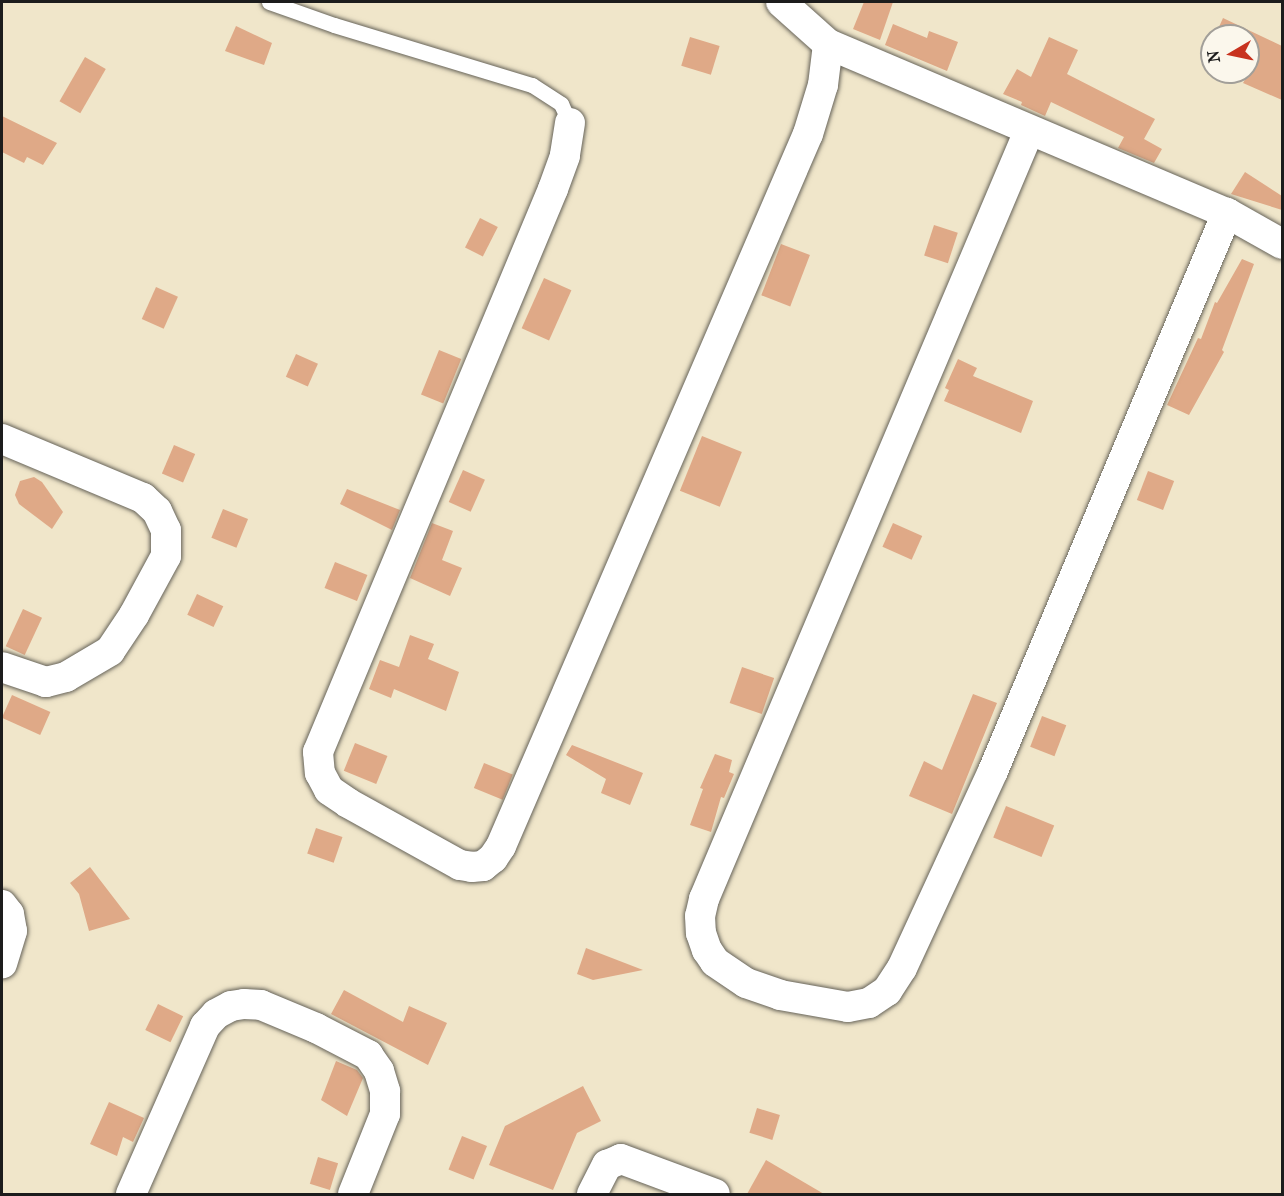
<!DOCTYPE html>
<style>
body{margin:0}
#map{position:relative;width:1284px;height:1196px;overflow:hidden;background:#f0e6ca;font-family:"IM FELL French Canon",serif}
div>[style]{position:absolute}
.building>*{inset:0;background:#dfa987;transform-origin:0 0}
.roads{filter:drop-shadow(0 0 2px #666359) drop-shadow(0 0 2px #666359)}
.service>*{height:15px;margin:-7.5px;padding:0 7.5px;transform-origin:7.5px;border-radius:7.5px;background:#fff}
.minor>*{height:30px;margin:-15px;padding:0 15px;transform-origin:15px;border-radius:15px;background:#fff}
span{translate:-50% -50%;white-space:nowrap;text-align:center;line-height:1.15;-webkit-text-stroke:4.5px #fbf7ec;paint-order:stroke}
.frame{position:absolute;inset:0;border:3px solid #1c1c1c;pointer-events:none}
.north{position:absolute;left:1200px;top:24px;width:60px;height:60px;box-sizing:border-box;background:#fbf7ec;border:2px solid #a29f99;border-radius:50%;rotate:261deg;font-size:16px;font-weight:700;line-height:24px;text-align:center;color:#1c1c1c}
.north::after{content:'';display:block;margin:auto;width:21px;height:27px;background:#c8321e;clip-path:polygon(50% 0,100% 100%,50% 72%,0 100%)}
</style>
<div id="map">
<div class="building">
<div style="clip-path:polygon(864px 2px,893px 2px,880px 40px,853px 29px)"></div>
<div style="clip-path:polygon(1223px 18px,1282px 46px,1282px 100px,1243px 83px,1246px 78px,1232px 72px,1248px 72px,1248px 36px,1215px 36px)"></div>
<div style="clip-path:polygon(893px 24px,927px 38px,929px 31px,958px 42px,947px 71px,885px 45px)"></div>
<div style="clip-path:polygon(236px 26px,272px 43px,264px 65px,225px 51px)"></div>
<div style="left:690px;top:37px;width:31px;height:30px;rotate:17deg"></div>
<div style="clip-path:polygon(1049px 37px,1078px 50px,1067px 74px,1155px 119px,1144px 139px,1162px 149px,1154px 163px,1118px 148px,1124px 137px,1051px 102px,1045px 116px,1021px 105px,1022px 102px,1003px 94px,1017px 69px,1031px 77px)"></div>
<div style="left:85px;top:57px;width:24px;height:51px;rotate:30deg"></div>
<div style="clip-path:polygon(2px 116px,57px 143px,43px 165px,27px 157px,24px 163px,2px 152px)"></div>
<div style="clip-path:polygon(1245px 172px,1282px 196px,1282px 210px,1231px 194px)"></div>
<div style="left:480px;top:218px;width:20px;height:33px;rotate:27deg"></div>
<div style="left:934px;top:225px;width:25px;height:32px;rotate:18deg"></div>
<div style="left:781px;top:244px;width:31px;height:55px;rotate:21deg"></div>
<div style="clip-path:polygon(1242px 259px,1254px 264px,1222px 350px,1224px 352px,1189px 415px,1167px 405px,1198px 338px,1201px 339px,1215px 302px,1217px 303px)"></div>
<div style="left:544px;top:278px;width:30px;height:55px;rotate:24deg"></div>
<div style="left:156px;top:287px;width:24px;height:35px;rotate:24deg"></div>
<div style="left:439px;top:350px;width:24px;height:48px;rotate:22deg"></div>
<div style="left:296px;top:354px;width:24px;height:25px;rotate:24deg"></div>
<div style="clip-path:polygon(958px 359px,977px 368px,973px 376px,1033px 401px,1021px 433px,944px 401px,949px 390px,945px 388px)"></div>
<div style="left:702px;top:436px;width:43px;height:59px;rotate:22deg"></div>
<div style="left:174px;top:445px;width:23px;height:31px;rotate:23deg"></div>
<div style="left:463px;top:470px;width:24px;height:35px;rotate:24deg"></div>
<div style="left:1148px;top:471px;width:28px;height:31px;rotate:21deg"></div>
<div style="clip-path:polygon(34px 477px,42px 482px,63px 512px,52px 529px,19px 504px,15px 495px,20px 481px)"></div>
<div style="clip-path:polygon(347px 489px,400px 510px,392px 530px,340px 504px)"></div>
<div style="left:223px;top:509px;width:27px;height:31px;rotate:22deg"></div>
<div style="clip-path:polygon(432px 523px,453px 531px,442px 560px,462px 568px,450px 596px,410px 578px)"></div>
<div style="left:893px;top:523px;width:32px;height:26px;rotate:24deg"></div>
<div style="left:335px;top:562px;width:35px;height:28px;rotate:22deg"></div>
<div style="left:197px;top:594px;width:29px;height:23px;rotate:25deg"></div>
<div style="left:23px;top:609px;width:21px;height:41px;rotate:25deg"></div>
<div style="clip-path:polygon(410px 635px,434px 644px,428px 659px,459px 672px,446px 711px,394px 689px,391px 698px,369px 689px,380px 660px,399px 667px)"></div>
<div style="left:742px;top:667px;width:34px;height:38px;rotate:19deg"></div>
<div style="clip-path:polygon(973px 694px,997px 703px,952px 814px,909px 796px,924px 761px,942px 770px)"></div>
<div style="left:12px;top:695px;width:42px;height:25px;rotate:24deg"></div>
<div style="left:1042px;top:716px;width:26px;height:33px;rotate:21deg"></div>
<div style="left:355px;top:743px;width:35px;height:30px;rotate:22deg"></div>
<div style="clip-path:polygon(572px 745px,643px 773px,630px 805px,601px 793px,606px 779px,566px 755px)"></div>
<div style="clip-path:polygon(715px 754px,732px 760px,729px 772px,734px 774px,724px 798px,721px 797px,711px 832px,690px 825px,703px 789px,700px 788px)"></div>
<div style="left:484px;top:763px;width:31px;height:27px;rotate:22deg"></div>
<div style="left:1006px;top:806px;width:52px;height:34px;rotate:22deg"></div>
<div style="left:316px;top:828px;width:28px;height:27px;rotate:19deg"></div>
<div style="clip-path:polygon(90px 867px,130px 919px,89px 931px,79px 894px,70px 883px)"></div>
<div style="clip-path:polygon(586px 948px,643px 970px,593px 980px,577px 974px)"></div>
<div style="clip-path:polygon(344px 990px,403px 1022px,409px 1006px,447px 1023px,428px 1065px,331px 1014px)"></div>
<div style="left:158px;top:1004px;width:28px;height:29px;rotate:26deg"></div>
<div style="clip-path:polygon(336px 1061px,357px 1070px,363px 1078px,347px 1116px,321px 1100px)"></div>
<div style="clip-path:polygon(583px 1086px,601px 1121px,577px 1133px,553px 1190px,489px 1165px,505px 1126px)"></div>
<div style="clip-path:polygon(109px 1102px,144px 1118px,133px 1142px,123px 1137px,117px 1156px,90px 1144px)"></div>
<div style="left:757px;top:1108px;width:24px;height:26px;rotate:17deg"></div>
<div style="left:462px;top:1136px;width:27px;height:36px;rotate:22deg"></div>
<div style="left:318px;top:1157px;width:21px;height:28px;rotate:17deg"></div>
<div style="clip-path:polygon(766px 1160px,824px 1194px,747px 1194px)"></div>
</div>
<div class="roads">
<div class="service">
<div style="left:269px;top:2px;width:69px;rotate:19.5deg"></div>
<div style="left:334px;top:25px;width:207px;rotate:16.9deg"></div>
<div style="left:532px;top:85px;width:35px;rotate:33deg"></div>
<div style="left:561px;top:104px;width:21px;rotate:65deg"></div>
</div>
<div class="minor">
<div style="left:781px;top:2px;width:63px;rotate:41.8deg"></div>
<div style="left:828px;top:44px;width:433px;rotate:23deg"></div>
<div style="left:1227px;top:213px;width:63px;rotate:29.4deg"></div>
<div style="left:570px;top:123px;width:33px;rotate:99deg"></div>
<div style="left:565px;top:156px;width:35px;rotate:110deg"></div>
<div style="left:553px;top:189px;width:610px;rotate:112.66deg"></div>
<div style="left:318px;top:752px;width:21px;rotate:85deg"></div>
<div style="left:320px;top:773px;width:19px;rotate:62deg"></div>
<div style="left:329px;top:790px;width:23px;rotate:34deg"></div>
<div style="left:348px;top:803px;width:128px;rotate:29deg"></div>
<div style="left:460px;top:865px;width:12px;rotate:9deg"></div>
<div style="left:472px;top:867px;width:11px;rotate:-5deg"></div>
<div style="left:483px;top:866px;width:13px;rotate:-39deg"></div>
<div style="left:493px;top:858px;width:14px;rotate:-56deg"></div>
<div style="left:501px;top:846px;width:775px;rotate:-66.68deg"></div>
<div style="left:808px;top:134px;width:51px;rotate:-73deg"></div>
<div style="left:823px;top:85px;width:41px;rotate:-83deg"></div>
<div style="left:1029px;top:131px;width:834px;rotate:112.94deg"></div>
<div style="left:704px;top:899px;width:17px;rotate:103deg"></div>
<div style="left:700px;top:916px;width:17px;rotate:87deg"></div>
<div style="left:701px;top:933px;width:18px;rotate:71deg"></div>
<div style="left:707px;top:950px;width:14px;rotate:56deg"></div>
<div style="left:715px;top:962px;width:37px;rotate:34deg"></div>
<div style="left:746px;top:983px;width:36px;rotate:19deg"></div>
<div style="left:780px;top:995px;width:69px;rotate:10deg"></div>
<div style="left:848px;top:1007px;width:21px;rotate:-11deg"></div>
<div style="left:869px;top:1003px;width:22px;rotate:-34deg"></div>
<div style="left:887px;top:991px;width:27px;rotate:-57deg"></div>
<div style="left:902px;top:968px;width:217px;rotate:-65.2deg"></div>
<div style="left:993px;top:771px;width:605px;rotate:-67.25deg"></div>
<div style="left:2px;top:439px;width:153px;rotate:22.7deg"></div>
<div style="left:143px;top:498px;width:19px;rotate:43deg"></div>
<div style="left:157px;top:511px;width:21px;rotate:65deg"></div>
<div style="left:166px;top:530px;width:26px;rotate:90deg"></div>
<div style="left:166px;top:556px;width:67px;rotate:118.5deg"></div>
<div style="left:134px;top:615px;width:43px;rotate:123.7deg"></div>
<div style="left:110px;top:651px;width:51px;rotate:149.4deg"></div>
<div style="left:66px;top:677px;width:21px;rotate:166deg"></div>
<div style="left:46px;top:682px;width:46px;rotate:-161.2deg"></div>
<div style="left:2px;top:905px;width:11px;rotate:52deg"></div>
<div style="left:9px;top:914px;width:17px;rotate:80deg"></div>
<div style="left:12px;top:931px;width:34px;rotate:107deg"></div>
<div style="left:131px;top:1194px;width:184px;rotate:-66.2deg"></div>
<div style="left:205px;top:1026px;width:16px;rotate:-47deg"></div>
<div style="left:216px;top:1014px;width:17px;rotate:-28deg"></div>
<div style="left:231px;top:1006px;width:13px;rotate:-9deg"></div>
<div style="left:244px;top:1004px;width:17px;rotate:3deg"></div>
<div style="left:261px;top:1005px;width:60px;rotate:22.7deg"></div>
<div style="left:316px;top:1028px;width:59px;rotate:27.4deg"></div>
<div style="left:368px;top:1055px;width:19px;rotate:55deg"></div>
<div style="left:379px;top:1071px;width:21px;rotate:73deg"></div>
<div style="left:385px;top:1091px;width:23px;rotate:90deg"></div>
<div style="left:385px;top:1114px;width:86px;rotate:111.8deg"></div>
<div style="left:592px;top:1194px;width:33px;rotate:-63deg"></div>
<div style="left:607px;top:1165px;width:15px;rotate:-23deg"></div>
<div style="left:621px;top:1159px;width:100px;rotate:20.4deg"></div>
</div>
</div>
<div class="frame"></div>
<div class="north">N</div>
</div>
